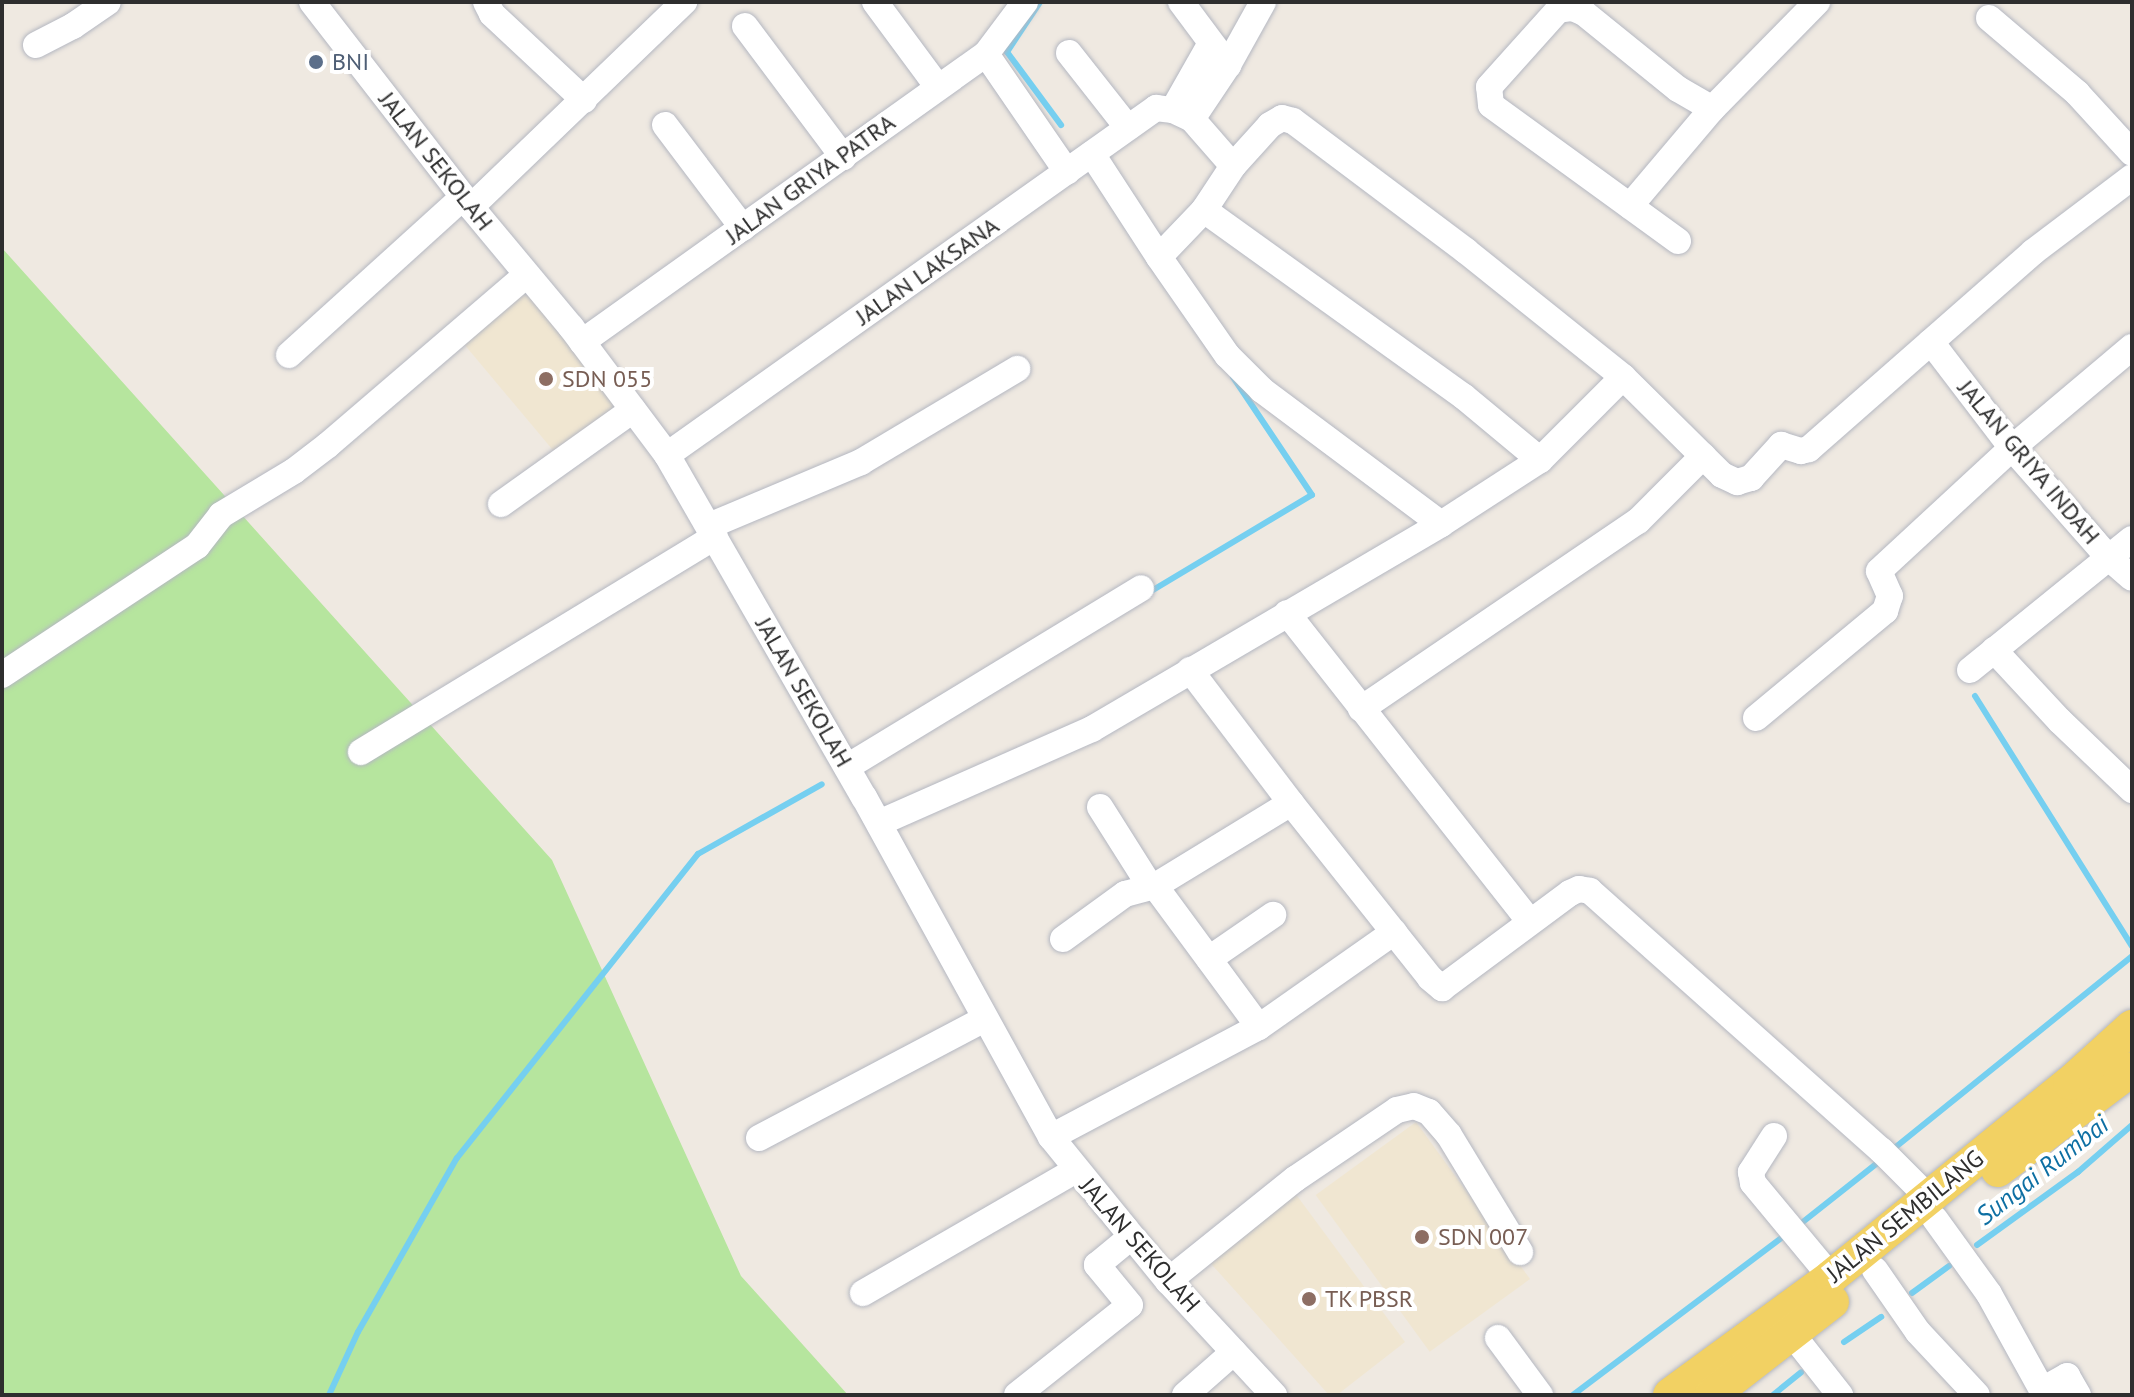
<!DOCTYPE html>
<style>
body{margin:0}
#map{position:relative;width:2134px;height:1397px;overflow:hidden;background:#efe9e1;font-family:"PT Sans",sans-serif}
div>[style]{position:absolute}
.education>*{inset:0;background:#f0e6d1;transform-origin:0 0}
.green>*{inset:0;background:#b6e59e}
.stream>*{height:6px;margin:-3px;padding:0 3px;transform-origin:3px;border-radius:3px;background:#75cff0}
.roads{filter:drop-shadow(0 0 2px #b4b7c1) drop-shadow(0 0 2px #b4b7c1)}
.minor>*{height:26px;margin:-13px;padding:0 13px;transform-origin:13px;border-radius:13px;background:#fff}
.major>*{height:34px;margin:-17px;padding:0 17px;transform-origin:17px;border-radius:17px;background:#f2d163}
.dots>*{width:22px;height:22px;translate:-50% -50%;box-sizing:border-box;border:4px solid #fff;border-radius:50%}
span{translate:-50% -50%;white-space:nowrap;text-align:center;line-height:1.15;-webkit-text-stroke:8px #fff;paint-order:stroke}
.service-label{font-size:24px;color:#4e5e75}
.left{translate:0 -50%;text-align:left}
.street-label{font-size:24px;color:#2e2e2e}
.education-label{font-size:24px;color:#785e54}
.water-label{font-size:26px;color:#0d6fa3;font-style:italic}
.frame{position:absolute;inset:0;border:4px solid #2e2e2e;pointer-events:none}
</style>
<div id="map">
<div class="education">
<div style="left:526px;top:292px;width:149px;height:81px;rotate:50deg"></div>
<div style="left:1416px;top:1122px;width:194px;height:124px;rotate:54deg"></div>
<div style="clip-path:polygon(1292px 1189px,1405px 1342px,1337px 1395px,1329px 1395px,1205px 1257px)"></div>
</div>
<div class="green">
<div style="clip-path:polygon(2px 248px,552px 860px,741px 1276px,848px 1395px,2px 1395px)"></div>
</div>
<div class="stream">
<div style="left:1040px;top:2px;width:60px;rotate:123.4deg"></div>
<div style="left:1007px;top:52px;width:91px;rotate:53.5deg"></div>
<div style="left:1148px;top:593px;width:191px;rotate:-30.9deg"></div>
<div style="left:1312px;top:495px;width:142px;rotate:-123.8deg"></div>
<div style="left:1975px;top:696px;width:295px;rotate:57.9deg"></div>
<div style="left:1892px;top:1150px;width:309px;rotate:-38.9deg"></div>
<div style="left:1799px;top:1225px;width:105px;rotate:-38.4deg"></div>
<div style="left:1977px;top:1245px;width:125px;rotate:-35.9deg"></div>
<div style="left:2078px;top:1172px;width:72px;rotate:-41deg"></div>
<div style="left:1912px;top:1293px;width:46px;rotate:-36.1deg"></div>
<div style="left:1844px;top:1342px;width:45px;rotate:-34deg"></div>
<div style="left:329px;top:1395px;width:69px;rotate:-65.3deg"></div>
<div style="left:358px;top:1332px;width:200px;rotate:-60.4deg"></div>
<div style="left:457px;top:1158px;width:388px;rotate:-51.6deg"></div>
<div style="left:698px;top:854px;width:142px;rotate:-29.4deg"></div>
<div style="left:1573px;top:1395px;width:268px;rotate:-37deg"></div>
<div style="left:1773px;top:1395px;width:36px;rotate:-39deg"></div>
</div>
<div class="roads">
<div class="minor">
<div style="left:312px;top:2px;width:259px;rotate:52.2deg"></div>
<div style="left:471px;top:207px;width:156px;rotate:50.2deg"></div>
<div style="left:571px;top:327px;width:160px;rotate:53.1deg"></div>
<div style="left:667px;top:455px;width:395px;rotate:60.1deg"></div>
<div style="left:864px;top:797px;width:388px;rotate:61.2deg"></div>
<div style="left:1051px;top:1137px;width:186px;rotate:50.9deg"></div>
<div style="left:1168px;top:1281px;width:156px;rotate:47.1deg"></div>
<div style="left:486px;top:2px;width:13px;rotate:63deg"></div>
<div style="left:492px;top:14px;width:126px;rotate:43.1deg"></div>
<div style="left:875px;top:2px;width:106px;rotate:53.5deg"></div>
<div style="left:1181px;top:2px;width:79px;rotate:53.3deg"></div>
<div style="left:1989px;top:18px;width:116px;rotate:40.4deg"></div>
<div style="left:2077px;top:93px;width:81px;rotate:47.5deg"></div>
<div style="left:745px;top:26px;width:164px;rotate:53.2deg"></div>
<div style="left:36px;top:45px;width:42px;rotate:-27.2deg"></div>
<div style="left:73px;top:26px;width:42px;rotate:-34.4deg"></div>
<div style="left:1069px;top:53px;width:95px;rotate:51.8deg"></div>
<div style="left:986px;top:54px;width:143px;rotate:55.5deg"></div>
<div style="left:1173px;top:110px;width:75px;rotate:-60.4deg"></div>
<div style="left:1192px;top:119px;width:65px;rotate:-56.3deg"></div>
<div style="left:1228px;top:65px;width:72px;rotate:-60.9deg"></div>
<div style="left:665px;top:125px;width:129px;rotate:52.9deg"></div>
<div style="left:1092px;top:154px;width:123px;rotate:57deg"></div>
<div style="left:1630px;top:206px;width:127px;rotate:-49.8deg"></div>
<div style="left:471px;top:207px;width:296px;rotate:-43.9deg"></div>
<div style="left:1204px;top:210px;width:319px;rotate:35.7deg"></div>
<div style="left:1463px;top:396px;width:100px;rotate:39.7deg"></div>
<div style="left:1678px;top:241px;width:231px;rotate:-144deg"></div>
<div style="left:1491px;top:105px;width:18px;rotate:-96deg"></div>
<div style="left:1489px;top:87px;width:103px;rotate:-48.1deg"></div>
<div style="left:1558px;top:10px;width:15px;rotate:-8deg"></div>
<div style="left:1573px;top:8px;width:12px;rotate:24deg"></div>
<div style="left:1584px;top:13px;width:121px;rotate:39deg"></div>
<div style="left:1678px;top:89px;width:39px;rotate:30deg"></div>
<div style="left:1712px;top:109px;width:150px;rotate:-45.5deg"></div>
<div style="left:582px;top:342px;width:496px;rotate:-35.5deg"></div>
<div style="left:986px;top:54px;width:65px;rotate:-53.1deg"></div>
<div style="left:1931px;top:342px;width:133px;rotate:52.6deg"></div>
<div style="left:2012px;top:448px;width:147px;rotate:48.6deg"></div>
<div style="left:2109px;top:558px;width:30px;rotate:41deg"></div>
<div style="left:289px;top:355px;width:235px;rotate:-42.2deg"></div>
<div style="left:667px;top:455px;width:600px;rotate:-35.36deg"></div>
<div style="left:1156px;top:108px;width:17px;rotate:7deg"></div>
<div style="left:1173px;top:110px;width:21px;rotate:25deg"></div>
<div style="left:1192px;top:119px;width:62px;rotate:48.9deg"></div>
<div style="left:501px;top:504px;width:162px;rotate:-35.5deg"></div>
<div style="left:1441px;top:524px;width:224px;rotate:-143.2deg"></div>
<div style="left:1262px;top:390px;width:49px;rotate:-135deg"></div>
<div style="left:1227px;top:355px;width:119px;rotate:-124.8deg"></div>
<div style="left:1159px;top:257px;width:65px;rotate:-46.2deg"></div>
<div style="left:1204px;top:210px;width:53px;rotate:-56.6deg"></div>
<div style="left:1233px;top:166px;width:55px;rotate:-47.9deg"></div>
<div style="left:1270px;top:125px;width:14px;rotate:-30deg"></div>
<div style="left:1282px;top:118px;width:11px;rotate:15deg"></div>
<div style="left:1293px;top:121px;width:216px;rotate:36.9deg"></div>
<div style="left:1466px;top:251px;width:201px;rotate:38.7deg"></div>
<div style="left:1623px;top:377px;width:139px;rotate:44.7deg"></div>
<div style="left:1722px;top:475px;width:17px;rotate:25deg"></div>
<div style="left:1737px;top:482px;width:15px;rotate:-16deg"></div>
<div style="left:1751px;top:478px;width:45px;rotate:-47.7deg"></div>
<div style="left:1781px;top:445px;width:21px;rotate:17deg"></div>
<div style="left:1801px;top:451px;width:8px;rotate:-14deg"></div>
<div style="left:1809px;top:449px;width:298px;rotate:-41.3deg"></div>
<div style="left:2033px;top:252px;width:124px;rotate:-37.1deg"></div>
<div style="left:709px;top:526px;width:165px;rotate:-22.8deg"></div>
<div style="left:861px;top:462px;width:182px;rotate:-30.8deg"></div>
<div style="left:1287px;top:613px;width:393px;rotate:51.8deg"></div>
<div style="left:1994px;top:650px;width:97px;rotate:47.1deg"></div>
<div style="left:2060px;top:721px;width:100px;rotate:43.8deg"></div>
<div style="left:1190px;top:670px;width:167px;rotate:52.8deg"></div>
<div style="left:1291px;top:803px;width:223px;rotate:51.5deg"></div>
<div style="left:1430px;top:978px;width:16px;rotate:40deg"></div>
<div style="left:1442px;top:988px;width:159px;rotate:-36.6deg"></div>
<div style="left:1570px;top:893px;width:10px;rotate:-24deg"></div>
<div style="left:1579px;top:889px;width:11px;rotate:10deg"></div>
<div style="left:1590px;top:891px;width:390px;rotate:41.7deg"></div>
<div style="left:1881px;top:1150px;width:65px;rotate:45deg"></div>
<div style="left:1970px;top:670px;width:208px;rotate:-39deg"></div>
<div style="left:2px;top:675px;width:234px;rotate:-33.5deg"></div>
<div style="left:197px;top:546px;width:39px;rotate:-52deg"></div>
<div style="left:221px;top:515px;width:85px;rotate:-31.1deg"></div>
<div style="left:294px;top:471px;width:43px;rotate:-37.4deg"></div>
<div style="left:328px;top:445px;width:261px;rotate:-40.6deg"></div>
<div style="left:1361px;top:709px;width:335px;rotate:-34.2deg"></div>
<div style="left:1638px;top:521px;width:92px;rotate:-45deg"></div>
<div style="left:1756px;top:718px;width:168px;rotate:-39.7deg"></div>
<div style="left:1885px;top:611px;width:16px;rotate:-72deg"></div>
<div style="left:1890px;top:596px;width:27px;rotate:-114deg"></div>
<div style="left:1879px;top:571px;width:181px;rotate:-42.8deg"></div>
<div style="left:2012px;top:448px;width:157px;rotate:-40.1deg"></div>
<div style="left:361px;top:752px;width:414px;rotate:-31.3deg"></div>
<div style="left:847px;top:767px;width:344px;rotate:-31.3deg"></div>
<div style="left:1100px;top:807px;width:93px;rotate:57.7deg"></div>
<div style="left:879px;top:823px;width:233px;rotate:-23.8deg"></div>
<div style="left:1092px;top:729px;width:405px;rotate:-30.4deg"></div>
<div style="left:1441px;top:524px;width:118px;rotate:-32.9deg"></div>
<div style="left:1540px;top:460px;width:117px;rotate:-45deg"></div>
<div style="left:1155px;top:886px;width:159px;rotate:-31.4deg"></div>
<div style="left:1063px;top:939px;width:77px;rotate:-36deg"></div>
<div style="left:1125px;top:894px;width:31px;rotate:-15deg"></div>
<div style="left:1155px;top:886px;width:175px;rotate:53.6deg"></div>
<div style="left:1209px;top:959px;width:78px;rotate:-34.5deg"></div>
<div style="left:1774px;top:1136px;width:43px;rotate:122.6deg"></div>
<div style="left:1751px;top:1172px;width:11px;rotate:80deg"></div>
<div style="left:1753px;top:1183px;width:122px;rotate:50.3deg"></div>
<div style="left:1051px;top:1137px;width:235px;rotate:-27.9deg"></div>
<div style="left:1259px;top:1027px;width:165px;rotate:-35.1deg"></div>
<div style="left:759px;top:1138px;width:255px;rotate:-27.8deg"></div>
<div style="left:1935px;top:1219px;width:92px;rotate:54.2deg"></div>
<div style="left:1989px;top:1294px;width:110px;rotate:61.1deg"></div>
<div style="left:2042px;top:1390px;width:29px;rotate:-29deg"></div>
<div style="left:2067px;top:1376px;width:22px;rotate:60deg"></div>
<div style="left:1875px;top:1270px;width:75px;rotate:55.3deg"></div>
<div style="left:1918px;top:1332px;width:86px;rotate:46.9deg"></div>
<div style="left:1168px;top:1281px;width:163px;rotate:-38.8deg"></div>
<div style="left:1295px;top:1179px;width:123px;rotate:-34.1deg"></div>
<div style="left:1397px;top:1110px;width:17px;rotate:-13deg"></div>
<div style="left:1414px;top:1106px;width:16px;rotate:22deg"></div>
<div style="left:1429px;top:1112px;width:30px;rotate:49deg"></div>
<div style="left:1449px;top:1135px;width:137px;rotate:58.7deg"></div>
<div style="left:863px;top:1293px;width:246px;rotate:-30deg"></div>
<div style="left:1792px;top:1334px;width:78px;rotate:51.8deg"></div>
<div style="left:1498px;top:1338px;width:71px;rotate:53.6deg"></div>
<div style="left:1017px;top:1395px;width:144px;rotate:-38.5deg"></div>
<div style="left:1130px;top:1305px;width:52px;rotate:-129.5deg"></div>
<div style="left:1097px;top:1265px;width:44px;rotate:-39.5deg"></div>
<div style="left:1185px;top:1395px;width:65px;rotate:-41.3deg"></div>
</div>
<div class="major">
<div style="left:1998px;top:1170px;width:168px;rotate:-37deg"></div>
<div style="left:1670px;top:1395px;width:200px;rotate:-36.2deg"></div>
<div style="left:1831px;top:1277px;width:308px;rotate:-39.1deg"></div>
<div style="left:2070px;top:1083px;width:84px;rotate:-42.1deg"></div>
<div style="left:1712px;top:1395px;width:152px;rotate:-37.8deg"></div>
</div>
</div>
<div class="dots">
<div style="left:316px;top:62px;background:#5c6f8a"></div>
<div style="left:546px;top:379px;background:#8d6e63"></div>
<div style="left:1422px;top:1237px;background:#8d6e63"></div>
<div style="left:1309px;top:1299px;background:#8d6e63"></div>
</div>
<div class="service-label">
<span class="left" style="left:332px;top:62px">BNI</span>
</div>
<div class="street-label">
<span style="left:436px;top:161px;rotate:52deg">JALAN SEKOLAH</span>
<span style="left:810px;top:179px;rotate:-36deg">JALAN GRIYA PATRA</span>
<span style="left:927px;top:271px;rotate:-35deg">JALAN LAKSANA</span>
<span style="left:2029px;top:462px;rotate:50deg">JALAN GRIYA INDAH</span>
<span style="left:804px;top:692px;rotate:60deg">JALAN SEKOLAH</span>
<span style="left:1905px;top:1216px;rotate:-39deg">JALAN SEMBILANG</span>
<span style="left:1140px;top:1245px;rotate:49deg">JALAN SEKOLAH</span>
</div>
<div class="education-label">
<span class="left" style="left:562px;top:379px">SDN 055</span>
<span class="left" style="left:1438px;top:1237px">SDN 007</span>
<span class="left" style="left:1325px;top:1299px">TK PBSR</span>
</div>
<div class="water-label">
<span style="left:2042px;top:1170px;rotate:-38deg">Sungai Rumbai</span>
</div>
<div class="frame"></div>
</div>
